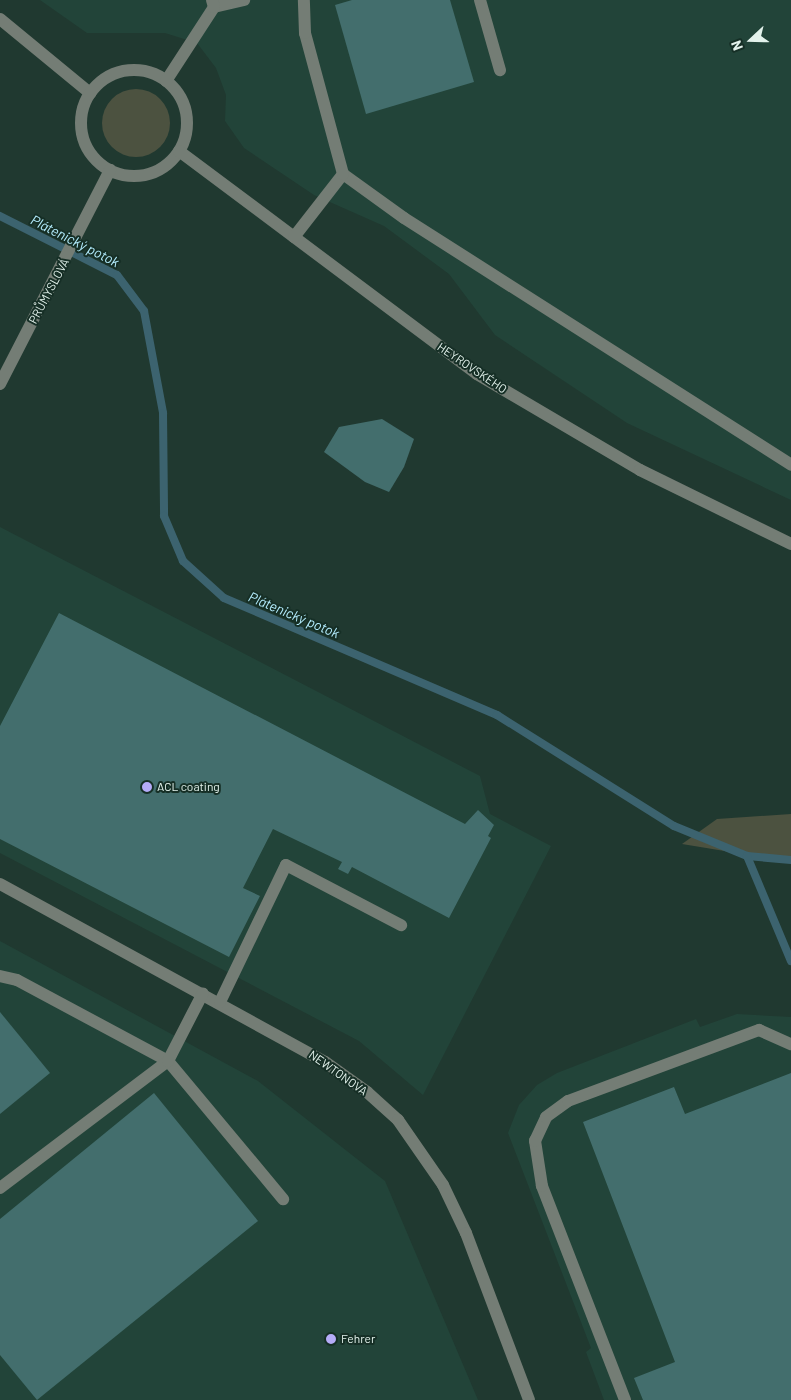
<!DOCTYPE html>
<meta charset="utf-8">
<style>
body{margin:0}
#map{position:relative;width:791px;height:1400px;overflow:hidden;background:#203930;font-family:Barlow,sans-serif}
div>[style]{position:absolute}
.built>*{inset:0;background:#224439}
.green>*{inset:0;background:#4c5240}
.round{border-radius:50%}
.stream>*{height:8px;margin:-4px;padding:0 4px;transform-origin:4px;border-radius:4px;background:#3c636f}
.building>*{inset:0;background:#436e6d}
.minor>*{height:12px;margin:-6px;padding:0 6px;transform-origin:6px;border-radius:6px;background:#747d75}
.minor>.ring{margin:-6px;padding:0;box-sizing:content-box;background:none;border:12px solid #747d75;border-radius:50%}
.dots>*{width:14px;height:14px;translate:-50% -50%;box-sizing:border-box;border:2px solid #162f26;border-radius:50%}
span{translate:-50% -50%;white-space:nowrap;text-align:center;line-height:1.15;-webkit-text-stroke:4px #162f26;paint-order:stroke}
.street-label{font-size:12px;color:#e3f2ec}
.poi-label{font-size:12px;color:#e3f2ec}
.left{translate:0 -50%;text-align:left}
.water-label{font-size:14px;color:#b4edfe;font-style:italic}
.north{position:absolute;left:726px;top:15px;width:50px;height:50px;-webkit-text-stroke:4px #162f26;paint-order:stroke;rotate:249deg;font-size:14px;font-weight:700;line-height:20px;text-align:center;color:#e3f2ec}
.north::after{content:'';display:block;margin:auto;width:18px;height:22px;background:#e3f2ec;clip-path:polygon(50% 0,100% 100%,50% 72%,0 100%)}
</style>
<div id="map">
<div class="built">
<div style="clip-path:polygon(40px 0,791px 0,791px 500px,627px 423px,495px 335px,449px 274px,384px 226px,314px 195px,244px 148px,225px 121px,226px 95px,216px 68px,197px 43px,165px 33px,87px 33px)"></div>
<div style="clip-path:polygon(0 527px,480px 776px,490px 814px,551px 846px,423px 1095px,359px 1041px,0 853px)"></div>
<div style="clip-path:polygon(0 941px,258px 1081px,385px 1181px,478px 1400px,0 1400px)"></div>
<div style="clip-path:polygon(737px 1014px,791px 1017px,791px 1400px,604px 1400px,586px 1352px,591px 1348px,508px 1133px,519px 1105px,537px 1085px,557px 1073px,696px 1019px,700px 1027px)"></div>
</div>
<div class="green">
<div class="round" style="left:102px;top:89px;width:68px;height:68px"></div>
<div style="clip-path:polygon(791px 814px,791px 862px,682px 844px,717px 819px)"></div>
</div>
<div class="stream">
<div style="left:0;top:216px;width:131px;rotate:26.8deg"></div>
<div style="left:117px;top:275px;width:45px;rotate:53.1deg"></div>
<div style="left:144px;top:311px;width:104px;rotate:79.4deg"></div>
<div style="left:163px;top:413px;width:103px;rotate:89.4deg"></div>
<div style="left:164px;top:516px;width:49px;rotate:67.1deg"></div>
<div style="left:183px;top:561px;width:55px;rotate:42.1deg"></div>
<div style="left:224px;top:598px;width:297px;rotate:23.2deg"></div>
<div style="left:497px;top:715px;width:209px;rotate:32.1deg"></div>
<div style="left:674px;top:826px;width:79px;rotate:22.3deg"></div>
<div style="left:747px;top:856px;width:44px;rotate:5.2deg"></div>
<div style="left:747px;top:856px;width:114px;rotate:67.3deg"></div>
</div>
<div class="building">
<div style="clip-path:polygon(352px 0,450px 0,474px 82px,366px 114px,335px 5px)"></div>
<div style="clip-path:polygon(382px 419px,414px 439px,404px 467px,389px 492px,365px 482px,324px 452px,339px 427px)"></div>
<div style="clip-path:polygon(59px 613px,465px 824px,478px 810px,494px 825px,488px 836px,491px 838px,449px 918px,352px 867px,348px 874px,338px 869px,342px 862px,273px 829px,243px 888px,260px 896px,229px 957px,0 839px,0 726px)"></div>
<div style="clip-path:polygon(0 1012px,50px 1073px,0 1114px)"></div>
<div style="clip-path:polygon(791px 1073px,791px 1400px,643px 1400px,634px 1378px,675px 1362px,583px 1122px,674px 1087px,685px 1114px)"></div>
<div style="clip-path:polygon(154px 1093px,258px 1221px,37px 1400px,0 1355px,0 1219px)"></div>
</div>
<div class="minor">
<div style="left:480px;top:0;width:73px;rotate:74.1deg"></div>
<div style="left:214px;top:7px;width:31px;rotate:-13deg"></div>
<div style="left:0;top:19px;width:117px;rotate:39.4deg"></div>
<div class="ring" style="left:81px;top:70px;width:94px;height:94px"></div>
<div style="left:166px;top:81px;width:88px;rotate:-57deg"></div>
<div style="left:214px;top:7px;width:7px;rotate:-106deg"></div>
<div style="left:179px;top:151px;width:372px;rotate:36.8deg"></div>
<div style="left:477px;top:374px;width:189px;rotate:30.5deg"></div>
<div style="left:640px;top:470px;width:168px;rotate:26.1deg"></div>
<div style="left:343px;top:174px;width:75px;rotate:35.8deg"></div>
<div style="left:404px;top:218px;width:459px;rotate:32.5deg"></div>
<div style="left:294px;top:237px;width:80px;rotate:-52.1deg"></div>
<div style="left:343px;top:174px;width:146px;rotate:-105.1deg"></div>
<div style="left:305px;top:33px;width:33px;rotate:-92deg"></div>
<div style="left:0;top:384px;width:241px;rotate:-62.8deg"></div>
<div style="left:0;top:884px;width:371px;rotate:28.7deg"></div>
<div style="left:325px;top:1062px;width:52px;rotate:35.5deg"></div>
<div style="left:367px;top:1092px;width:42px;rotate:42.1deg"></div>
<div style="left:398px;top:1120px;width:79px;rotate:55.3deg"></div>
<div style="left:443px;top:1185px;width:53px;rotate:64.4deg"></div>
<div style="left:466px;top:1233px;width:178px;rotate:69.3deg"></div>
<div style="left:0;top:976px;width:17px;rotate:13deg"></div>
<div style="left:17px;top:980px;width:171px;rotate:28.2deg"></div>
<div style="left:168px;top:1061px;width:180px;rotate:50.2deg"></div>
<div style="left:220px;top:1002px;width:152px;rotate:-64.3deg"></div>
<div style="left:286px;top:865px;width:130px;rotate:27.6deg"></div>
<div style="left:0;top:1188px;width:211px;rotate:-37.1deg"></div>
<div style="left:168px;top:1061px;width:76px;rotate:-62.8deg"></div>
<div style="left:625px;top:1400px;width:230px;rotate:-111.2deg"></div>
<div style="left:542px;top:1186px;width:46px;rotate:-98.8deg"></div>
<div style="left:535px;top:1141px;width:26px;rotate:-65deg"></div>
<div style="left:546px;top:1117px;width:27px;rotate:-36deg"></div>
<div style="left:568px;top:1101px;width:204px;rotate:-20.4deg"></div>
<div style="left:759px;top:1030px;width:35px;rotate:24deg"></div>
</div>
<div class="dots">
<div style="left:147px;top:787px;background:#b5acf8"></div>
<div style="left:331px;top:1339px;background:#b5acf8"></div>
</div>
<div class="street-label">
<span style="left:49px;top:291px;rotate:-62deg">PRŮMYSLOVÁ</span>
<span style="left:472px;top:368px;rotate:34deg">HEYROVSKÉHO</span>
<span style="left:338px;top:1073px;rotate:35deg">NEWTONOVA</span>
</div>
<div class="poi-label">
<span class="left" style="left:157px;top:787px">ACL coating</span>
<span class="left" style="left:341px;top:1339px">Fehrer</span>
</div>
<div class="water-label">
<span style="left:75px;top:241px;rotate:27deg">Plátenický potok</span>
<span style="left:294px;top:615px;rotate:23deg">Plátenický potok</span>
</div>
<div class="north">N</div>
</div>
